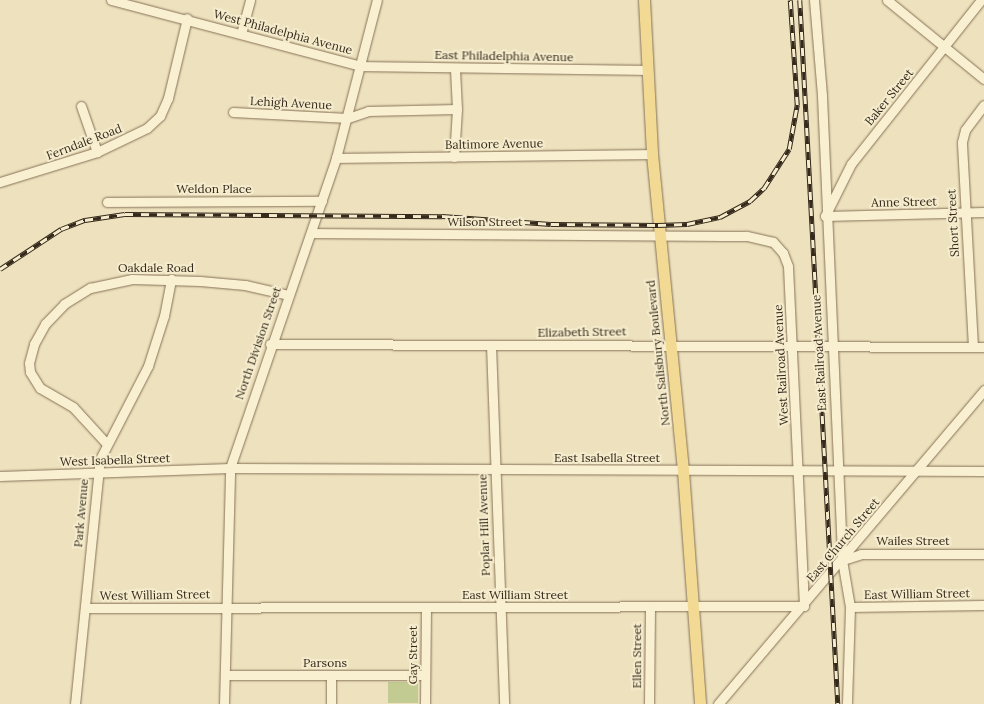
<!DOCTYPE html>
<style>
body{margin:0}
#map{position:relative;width:984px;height:704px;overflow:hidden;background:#eee2be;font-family:Lora,serif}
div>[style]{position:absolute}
.green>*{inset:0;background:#c2cb92;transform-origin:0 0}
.roads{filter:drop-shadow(0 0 1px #867257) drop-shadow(0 0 1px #867257)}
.minor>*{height:9px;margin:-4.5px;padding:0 4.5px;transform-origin:4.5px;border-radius:4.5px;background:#f9efd1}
.major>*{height:11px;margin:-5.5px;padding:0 5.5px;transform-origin:5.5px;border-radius:5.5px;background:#f3da94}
.rail>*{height:4.5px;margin-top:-2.25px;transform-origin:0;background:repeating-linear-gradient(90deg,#f5eccd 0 8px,#35291b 0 16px);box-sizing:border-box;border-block:1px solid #35291b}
span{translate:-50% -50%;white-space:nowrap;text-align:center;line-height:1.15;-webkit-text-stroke:4px #f5eccd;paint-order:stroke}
.street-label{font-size:12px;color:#35291b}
</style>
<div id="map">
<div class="green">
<div style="left:388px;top:682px;width:30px;height:21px"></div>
</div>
<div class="roads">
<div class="minor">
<div style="left:111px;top:0;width:259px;rotate:14.8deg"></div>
<div style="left:361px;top:66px;width:286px;rotate:0.8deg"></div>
<div style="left:814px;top:0;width:96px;rotate:85.2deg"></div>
<div style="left:822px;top:96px;width:464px;rotate:87.5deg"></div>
<div style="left:842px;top:560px;width:48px;rotate:80.3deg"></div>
<div style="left:850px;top:607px;width:97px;rotate:91.8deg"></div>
<div style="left:887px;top:0;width:125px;rotate:39.2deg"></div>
<div style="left:981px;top:0;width:209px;rotate:128.4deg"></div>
<div style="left:851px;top:164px;width:58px;rotate:116.6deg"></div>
<div style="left:825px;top:216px;width:159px;rotate:-1.4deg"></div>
<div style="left:241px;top:34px;width:35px;rotate:-75deg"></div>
<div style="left:81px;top:106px;width:49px;rotate:70.8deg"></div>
<div style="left:233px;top:112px;width:115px;rotate:3deg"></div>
<div style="left:348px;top:118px;width:21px;rotate:-19deg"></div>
<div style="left:368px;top:111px;width:89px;rotate:-1.3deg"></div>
<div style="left:454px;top:157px;width:48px;rotate:-86.4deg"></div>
<div style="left:457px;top:109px;width:40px;rotate:-92.9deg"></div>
<div style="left:336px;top:158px;width:316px;rotate:-0.7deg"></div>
<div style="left:0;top:182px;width:102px;rotate:-17.2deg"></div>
<div style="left:97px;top:152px;width:55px;rotate:-25.6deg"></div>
<div style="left:147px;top:128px;width:18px;rotate:-43deg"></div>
<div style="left:160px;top:116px;width:20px;rotate:-66deg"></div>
<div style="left:168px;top:98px;width:82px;rotate:-76.6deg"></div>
<div style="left:107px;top:202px;width:215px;rotate:-0.3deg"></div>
<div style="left:270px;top:344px;width:714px;rotate:0.24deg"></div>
<div style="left:491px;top:345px;width:359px;rotate:87.9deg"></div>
<div style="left:973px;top:347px;width:205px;rotate:-93.1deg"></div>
<div style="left:962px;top:142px;width:12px;rotate:-76deg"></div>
<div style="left:965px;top:130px;width:31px;rotate:-53deg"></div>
<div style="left:106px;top:443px;width:49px;rotate:-132.5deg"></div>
<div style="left:73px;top:407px;width:38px;rotate:-150deg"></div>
<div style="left:40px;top:388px;width:19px;rotate:-122deg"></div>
<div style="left:30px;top:372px;width:9px;rotate:-96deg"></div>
<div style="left:29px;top:363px;width:20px;rotate:-75deg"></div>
<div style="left:34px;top:344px;width:23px;rotate:-61deg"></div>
<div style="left:45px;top:324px;width:28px;rotate:-46deg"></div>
<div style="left:64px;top:304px;width:31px;rotate:-32deg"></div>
<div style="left:90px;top:288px;width:43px;rotate:-12.1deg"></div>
<div style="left:132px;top:279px;width:68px;rotate:1.7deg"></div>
<div style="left:200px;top:281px;width:45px;rotate:5.1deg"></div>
<div style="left:245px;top:285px;width:44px;rotate:13.1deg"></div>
<div style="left:0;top:476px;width:230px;rotate:-2deg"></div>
<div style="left:230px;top:468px;width:754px;rotate:0.23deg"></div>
<div style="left:843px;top:560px;width:19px;rotate:-18deg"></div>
<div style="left:861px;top:554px;width:123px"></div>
<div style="left:850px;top:607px;width:134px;rotate:-0.9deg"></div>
<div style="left:85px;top:608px;width:719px;rotate:-0.16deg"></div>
<div style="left:804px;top:606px;width:340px;rotate:-92.7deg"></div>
<div style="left:788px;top:266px;width:14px;rotate:-111deg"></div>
<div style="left:783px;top:253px;width:15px;rotate:-132deg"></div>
<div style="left:773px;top:242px;width:28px;rotate:-167deg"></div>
<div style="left:746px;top:236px;width:27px;rotate:180deg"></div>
<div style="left:719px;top:236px;width:408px;rotate:-179.6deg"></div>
<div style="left:225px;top:675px;width:200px"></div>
<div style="left:331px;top:676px;width:28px;rotate:90deg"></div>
<div style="left:75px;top:704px;width:246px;rotate:-84.2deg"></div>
<div style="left:100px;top:459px;width:105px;rotate:-62.7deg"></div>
<div style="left:148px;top:366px;width:52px;rotate:-72.3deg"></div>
<div style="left:164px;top:316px;width:38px;rotate:-79deg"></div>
<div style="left:224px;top:704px;width:236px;rotate:-88.5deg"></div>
<div style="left:230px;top:468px;width:328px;rotate:-71.1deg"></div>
<div style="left:336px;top:158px;width:163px;rotate:-75.5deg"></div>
<div style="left:425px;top:704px;width:97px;rotate:-89.4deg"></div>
<div style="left:649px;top:704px;width:96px;rotate:-89.4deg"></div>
<div style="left:718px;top:704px;width:412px;rotate:-49.7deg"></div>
</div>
<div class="major">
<div style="left:644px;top:0;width:154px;rotate:87deg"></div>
<div style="left:652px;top:154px;width:319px;rotate:84.4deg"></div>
<div style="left:683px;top:471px;width:234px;rotate:85.8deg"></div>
</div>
</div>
<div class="rail">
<div style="left:800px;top:0;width:705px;rotate:86.91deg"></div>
<div style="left:0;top:269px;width:73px;rotate:-33.3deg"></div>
<div style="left:61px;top:229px;width:26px;rotate:-21deg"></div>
<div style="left:85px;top:220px;width:40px;rotate:-8.5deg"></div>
<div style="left:125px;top:214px;width:317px;rotate:0.4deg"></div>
<div style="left:442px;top:216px;width:109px;rotate:4.2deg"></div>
<div style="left:551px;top:224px;width:107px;rotate:0.5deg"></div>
<div style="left:658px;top:225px;width:29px;rotate:-2deg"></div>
<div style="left:687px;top:224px;width:34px;rotate:-12deg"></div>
<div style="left:720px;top:217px;width:34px;rotate:-28deg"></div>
<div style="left:750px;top:201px;width:19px;rotate:-43deg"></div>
<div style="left:764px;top:188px;width:46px;rotate:-57.3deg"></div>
<div style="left:789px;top:149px;width:45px;rotate:-79.7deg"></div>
<div style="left:797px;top:105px;width:105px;rotate:-93.8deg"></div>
</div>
<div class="street-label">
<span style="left:283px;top:32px;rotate:15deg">West Philadelphia Avenue</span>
<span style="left:504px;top:56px;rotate:1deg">East Philadelphia Avenue</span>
<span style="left:889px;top:97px;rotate:-51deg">Baker Street</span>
<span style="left:291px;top:103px;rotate:3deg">Lehigh Avenue</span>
<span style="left:84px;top:142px;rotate:-21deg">Ferndale Road</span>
<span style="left:494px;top:144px;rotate:-1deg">Baltimore Avenue</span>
<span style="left:214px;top:189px">Weldon Place</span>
<span style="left:904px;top:202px;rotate:-1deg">Anne Street</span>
<span style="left:485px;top:222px">Wilson Street</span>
<span style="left:953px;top:223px;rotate:-93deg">Short Street</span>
<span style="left:156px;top:268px">Oakdale Road</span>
<span style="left:582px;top:332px;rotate:-1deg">Elizabeth Street</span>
<span style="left:258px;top:343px;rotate:-71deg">North Division Street</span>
<span style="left:658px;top:353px;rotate:-96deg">North Salisbury Boulevard</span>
<span style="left:819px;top:353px;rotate:-93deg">East Railroad Avenue</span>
<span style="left:781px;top:365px;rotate:-93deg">West Railroad Avenue</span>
<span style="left:607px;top:458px">East Isabella Street</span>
<span style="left:115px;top:460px;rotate:-2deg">West Isabella Street</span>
<span style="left:81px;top:513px;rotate:-85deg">Park Avenue</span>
<span style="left:484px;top:525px;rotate:-92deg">Poplar Hill Avenue</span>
<span style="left:843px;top:540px;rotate:-50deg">East Church Street</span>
<span style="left:913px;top:541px">Wailes Street</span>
<span style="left:917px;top:594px;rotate:-1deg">East William Street</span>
<span style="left:155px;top:595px;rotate:-1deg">West William Street</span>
<span style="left:515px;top:595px">East William Street</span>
<span style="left:413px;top:655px;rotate:-90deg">Gay Street</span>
<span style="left:637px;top:656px;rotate:-90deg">Ellen Street</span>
<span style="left:325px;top:663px">Parsons</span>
</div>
</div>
